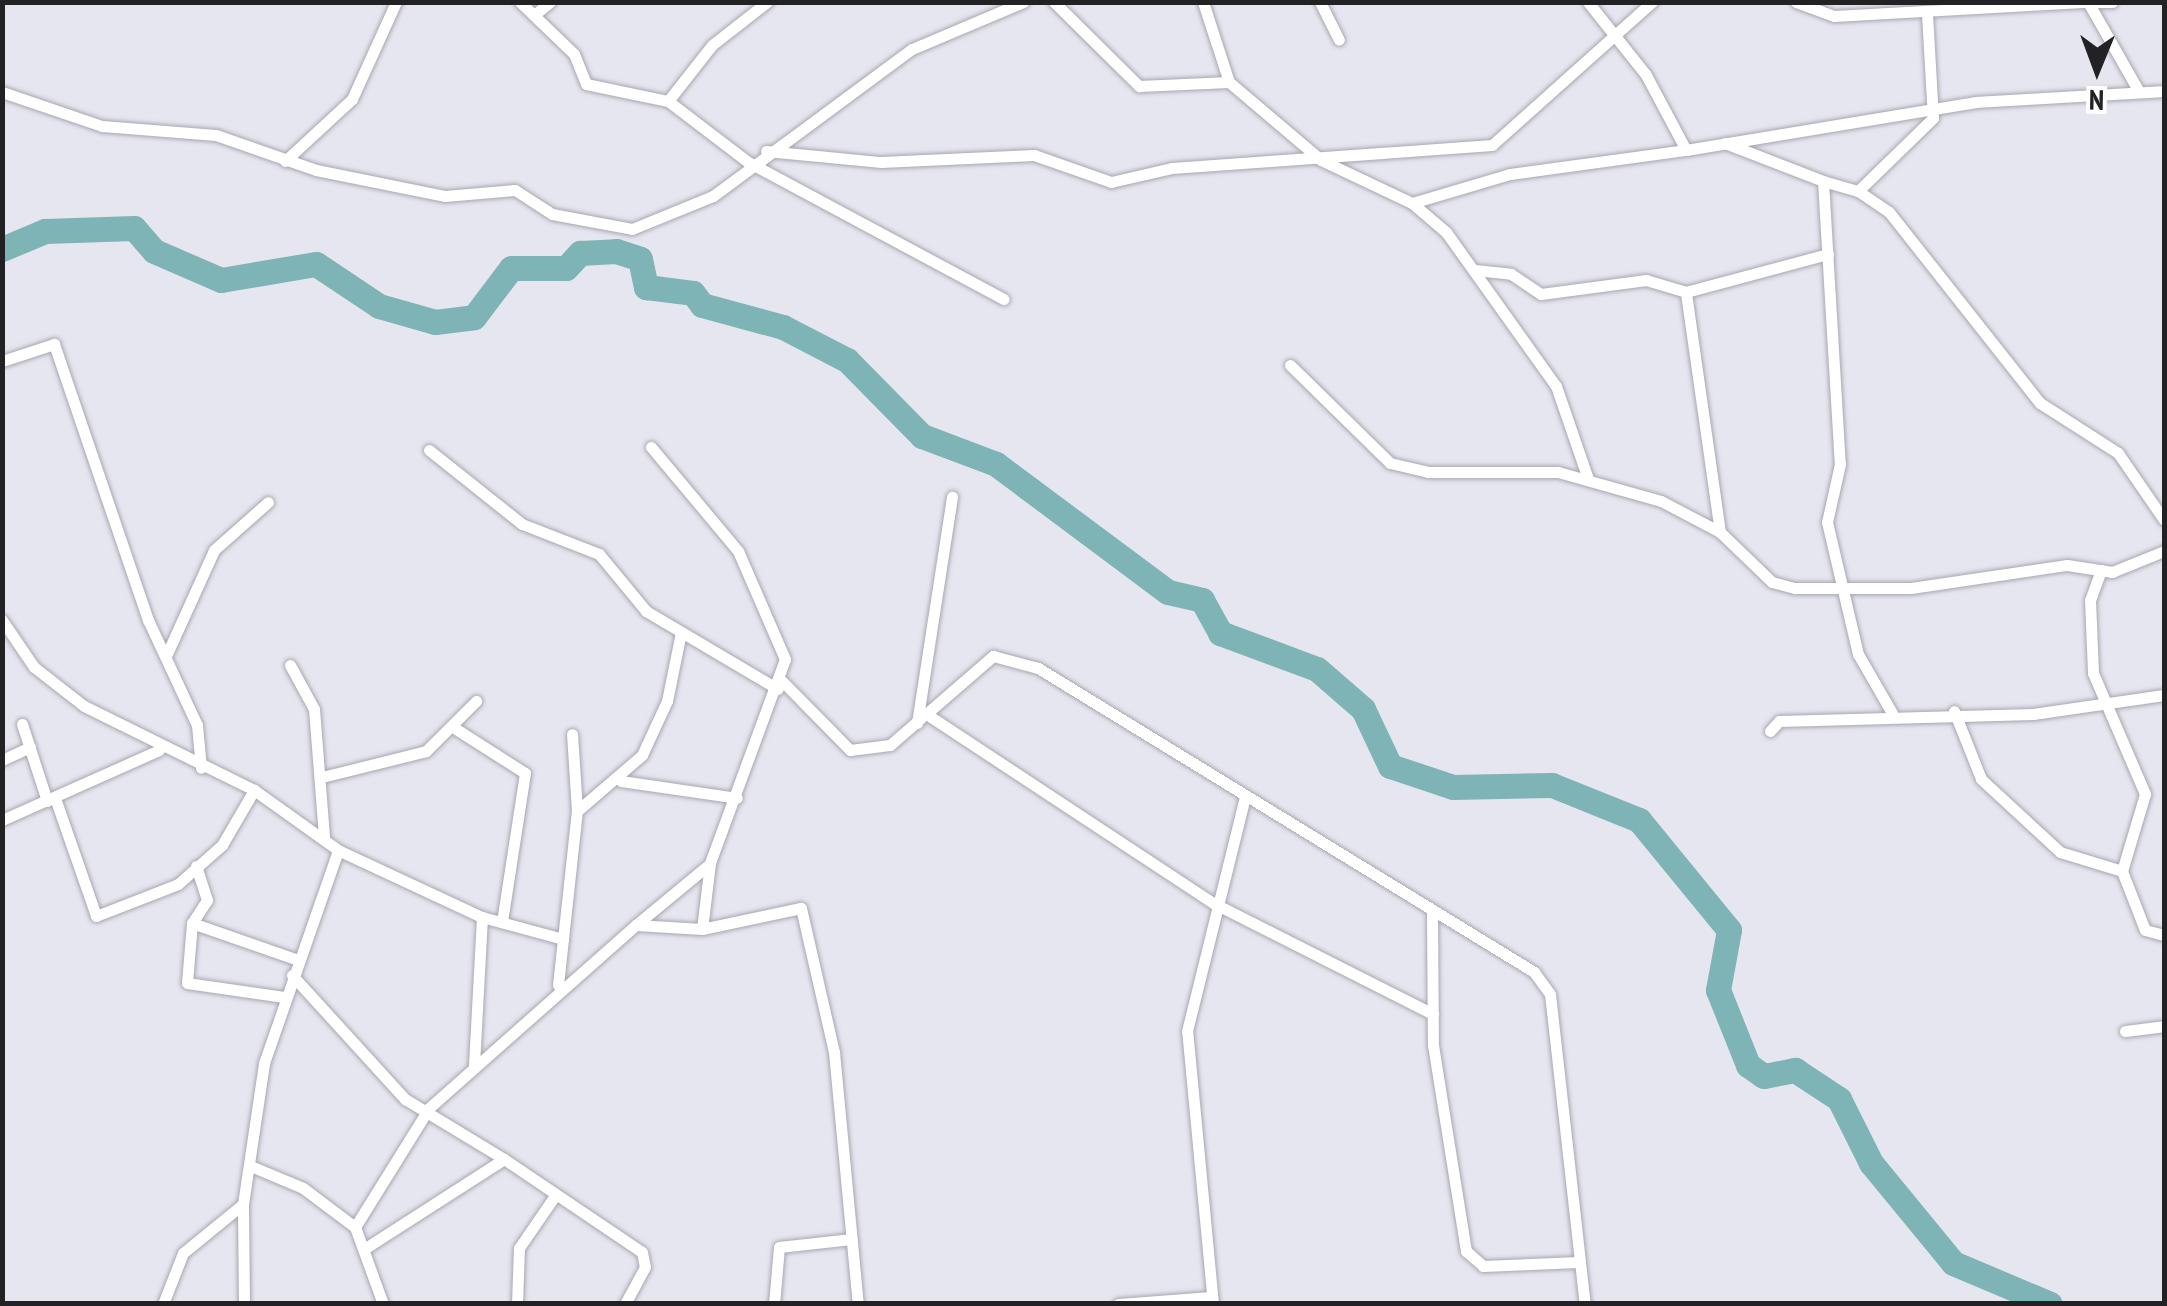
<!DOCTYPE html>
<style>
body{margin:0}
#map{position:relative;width:2167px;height:1306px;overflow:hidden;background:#e6e6f0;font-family:"PT Sans Narrow",sans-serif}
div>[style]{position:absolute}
.river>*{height:25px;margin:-12.5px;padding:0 12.5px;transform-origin:12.5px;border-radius:12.5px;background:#7eb4b6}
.roads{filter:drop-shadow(0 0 2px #a8a7b0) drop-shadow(0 0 2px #a8a7b0)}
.street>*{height:11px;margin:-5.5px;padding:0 5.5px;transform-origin:5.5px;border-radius:5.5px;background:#fff}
span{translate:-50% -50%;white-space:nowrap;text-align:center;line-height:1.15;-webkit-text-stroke:8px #fff;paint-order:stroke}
.frame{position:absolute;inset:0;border:5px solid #222225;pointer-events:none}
.north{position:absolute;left:2047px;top:20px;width:100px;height:100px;-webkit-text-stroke:8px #fff;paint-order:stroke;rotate:181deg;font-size:28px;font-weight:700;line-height:40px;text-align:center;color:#222225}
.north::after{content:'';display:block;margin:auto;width:35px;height:45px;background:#222225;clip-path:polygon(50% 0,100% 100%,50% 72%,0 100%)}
</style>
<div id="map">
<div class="river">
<div style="left:2px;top:249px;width:47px;rotate:-22.7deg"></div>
<div style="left:45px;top:231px;width:89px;rotate:-1.9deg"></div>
<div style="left:134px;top:228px;width:30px;rotate:49deg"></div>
<div style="left:154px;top:251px;width:73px;rotate:23.4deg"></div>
<div style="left:221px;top:280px;width:96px;rotate:-9.6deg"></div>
<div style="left:316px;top:264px;width:76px;rotate:33.7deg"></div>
<div style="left:379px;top:306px;width:58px;rotate:15.9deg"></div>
<div style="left:435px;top:322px;width:39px;rotate:-7deg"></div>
<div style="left:474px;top:317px;width:61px;rotate:-52.9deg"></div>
<div style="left:511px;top:268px;width:55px"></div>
<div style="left:566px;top:268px;width:21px;rotate:-47deg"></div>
<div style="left:580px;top:253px;width:36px;rotate:-3deg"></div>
<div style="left:616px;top:251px;width:25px;rotate:18deg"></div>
<div style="left:640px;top:259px;width:29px;rotate:78deg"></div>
<div style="left:646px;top:287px;width:47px;rotate:7.3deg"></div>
<div style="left:693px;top:293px;width:15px;rotate:53deg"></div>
<div style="left:702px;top:305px;width:84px;rotate:15.2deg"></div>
<div style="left:783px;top:327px;width:72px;rotate:27.3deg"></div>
<div style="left:847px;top:360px;width:107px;rotate:45.4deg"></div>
<div style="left:922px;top:436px;width:79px;rotate:20.7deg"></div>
<div style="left:996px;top:464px;width:214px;rotate:36.7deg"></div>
<div style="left:1168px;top:592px;width:35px;rotate:13deg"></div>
<div style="left:1202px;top:600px;width:38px;rotate:61deg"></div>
<div style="left:1220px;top:633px;width:103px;rotate:20.4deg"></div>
<div style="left:1317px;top:669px;width:61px;rotate:41deg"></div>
<div style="left:1363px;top:709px;width:63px;rotate:64.7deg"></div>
<div style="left:1390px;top:766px;width:66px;rotate:18.4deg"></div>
<div style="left:1453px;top:787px;width:99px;rotate:-1.2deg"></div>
<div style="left:1552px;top:785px;width:94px;rotate:21.9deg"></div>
<div style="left:1639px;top:820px;width:142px;rotate:50.7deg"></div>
<div style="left:1729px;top:930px;width:61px;rotate:100.4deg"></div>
<div style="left:1718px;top:990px;width:81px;rotate:68.2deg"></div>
<div style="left:1748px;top:1065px;width:19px;rotate:35deg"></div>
<div style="left:1764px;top:1076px;width:32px;rotate:-11deg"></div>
<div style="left:1795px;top:1070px;width:53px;rotate:33.4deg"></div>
<div style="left:1839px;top:1099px;width:72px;rotate:63.4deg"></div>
<div style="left:1871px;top:1163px;width:129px;rotate:50.6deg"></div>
<div style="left:1953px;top:1263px;width:105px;rotate:22.9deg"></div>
</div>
<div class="roads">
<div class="street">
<div style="left:520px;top:2px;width:75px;rotate:43.9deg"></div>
<div style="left:574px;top:54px;width:32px;rotate:68deg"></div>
<div style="left:586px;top:84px;width:84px;rotate:11.7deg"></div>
<div style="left:668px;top:101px;width:101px;rotate:37.3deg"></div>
<div style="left:748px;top:162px;width:290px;rotate:28.2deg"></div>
<div style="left:1054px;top:2px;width:120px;rotate:44.7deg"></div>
<div style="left:1139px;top:86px;width:90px;rotate:-2.5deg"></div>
<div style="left:1203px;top:2px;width:84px;rotate:72deg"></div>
<div style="left:1229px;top:82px;width:121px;rotate:40.3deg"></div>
<div style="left:1321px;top:160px;width:101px;rotate:25.3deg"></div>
<div style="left:1412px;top:203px;width:45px;rotate:40.5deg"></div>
<div style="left:1446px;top:232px;width:189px;rotate:54.5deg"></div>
<div style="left:1556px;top:386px;width:98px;rotate:71deg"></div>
<div style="left:1320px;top:2px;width:42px;rotate:63.4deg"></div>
<div style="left:1588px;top:2px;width:93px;rotate:51.5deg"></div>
<div style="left:1646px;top:75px;width:85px;rotate:61.9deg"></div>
<div style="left:1686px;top:150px;width:294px;rotate:-9.4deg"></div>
<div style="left:1976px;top:102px;width:188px;rotate:-3.3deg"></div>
<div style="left:1796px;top:2px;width:40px;rotate:20.2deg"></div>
<div style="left:1834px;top:16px;width:253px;rotate:-3.2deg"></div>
<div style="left:2088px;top:2px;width:101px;rotate:60.4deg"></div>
<div style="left:2091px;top:2px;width:21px"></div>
<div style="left:1927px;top:14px;width:104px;rotate:86.7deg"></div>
<div style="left:1933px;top:118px;width:105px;rotate:135.8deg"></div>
<div style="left:1858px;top:191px;width:37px;rotate:34deg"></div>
<div style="left:1889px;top:212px;width:243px;rotate:51.7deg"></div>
<div style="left:2040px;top:403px;width:93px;rotate:32.7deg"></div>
<div style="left:2118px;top:453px;width:81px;rotate:55.5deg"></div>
<div style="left:534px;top:15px;width:21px;rotate:-39deg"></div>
<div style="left:2px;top:92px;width:106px;rotate:18.8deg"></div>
<div style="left:102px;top:126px;width:114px;rotate:4.5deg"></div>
<div style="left:216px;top:135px;width:106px;rotate:19.3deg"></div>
<div style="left:316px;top:170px;width:132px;rotate:11.4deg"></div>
<div style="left:445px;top:196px;width:70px;rotate:-4.9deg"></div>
<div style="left:515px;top:190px;width:44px;rotate:33deg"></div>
<div style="left:552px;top:214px;width:81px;rotate:10.6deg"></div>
<div style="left:632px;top:229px;width:87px;rotate:-22.2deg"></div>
<div style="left:713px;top:196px;width:247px;rotate:-36.5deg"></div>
<div style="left:912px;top:49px;width:121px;rotate:-22.9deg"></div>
<div style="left:668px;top:101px;width:71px;rotate:-51.8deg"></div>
<div style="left:712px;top:45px;width:70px;rotate:-38deg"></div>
<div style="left:1725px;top:143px;width:105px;rotate:21.2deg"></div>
<div style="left:1823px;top:181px;width:284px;rotate:86.6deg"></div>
<div style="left:1840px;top:464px;width:59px;rotate:102.6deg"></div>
<div style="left:1827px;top:522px;width:136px;rotate:76.8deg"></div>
<div style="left:1858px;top:654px;width:68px;rotate:60deg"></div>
<div style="left:766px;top:151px;width:116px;rotate:5.5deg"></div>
<div style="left:881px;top:162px;width:153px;rotate:-2.6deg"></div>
<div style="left:1034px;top:155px;width:82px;rotate:19.3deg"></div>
<div style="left:1111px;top:182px;width:63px;rotate:-12.9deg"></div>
<div style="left:1172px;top:168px;width:321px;rotate:-4.1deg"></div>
<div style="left:1492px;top:145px;width:215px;rotate:-41.8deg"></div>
<div style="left:285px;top:161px;width:91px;rotate:-42.8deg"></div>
<div style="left:352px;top:99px;width:107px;rotate:-65.6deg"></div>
<div style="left:1823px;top:181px;width:36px;rotate:16deg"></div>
<div style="left:1412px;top:203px;width:102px;rotate:-16.5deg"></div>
<div style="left:1510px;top:174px;width:178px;rotate:-7.8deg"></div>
<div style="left:1475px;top:270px;width:36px;rotate:6deg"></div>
<div style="left:1511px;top:274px;width:36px;rotate:34deg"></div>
<div style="left:1541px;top:294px;width:106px;rotate:-7.6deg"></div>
<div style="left:1646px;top:280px;width:42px;rotate:16.7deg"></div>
<div style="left:2px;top:361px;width:55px;rotate:-18.1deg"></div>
<div style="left:54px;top:344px;width:292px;rotate:71.2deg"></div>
<div style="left:148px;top:620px;width:116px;rotate:65deg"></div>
<div style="left:197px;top:725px;width:43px;rotate:84.7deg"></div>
<div style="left:1290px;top:365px;width:140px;rotate:44.4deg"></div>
<div style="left:1390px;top:463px;width:39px;rotate:13deg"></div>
<div style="left:1428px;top:472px;width:130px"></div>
<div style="left:1558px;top:472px;width:107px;rotate:15.7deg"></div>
<div style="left:1661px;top:501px;width:67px;rotate:27.7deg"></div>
<div style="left:1720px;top:532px;width:72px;rotate:43.9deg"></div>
<div style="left:1772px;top:582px;width:24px;rotate:15deg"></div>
<div style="left:1795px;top:588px;width:116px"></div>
<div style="left:1911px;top:588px;width:158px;rotate:-8.4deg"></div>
<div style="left:2067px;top:565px;width:46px;rotate:8.8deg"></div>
<div style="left:2112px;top:572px;width:56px;rotate:-22deg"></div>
<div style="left:651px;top:447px;width:136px;rotate:50.1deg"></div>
<div style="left:738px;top:551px;width:118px;rotate:66.5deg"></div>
<div style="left:785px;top:659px;width:217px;rotate:110.2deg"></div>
<div style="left:710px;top:863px;width:66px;rotate:96.9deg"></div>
<div style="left:429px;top:450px;width:119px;rotate:38.5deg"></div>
<div style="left:522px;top:524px;width:83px;rotate:21.3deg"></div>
<div style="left:599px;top:554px;width:74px;rotate:50.5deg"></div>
<div style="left:646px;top:611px;width:153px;rotate:30.6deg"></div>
<div style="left:1720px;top:532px;width:242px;rotate:-98.1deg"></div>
<div style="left:1686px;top:292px;width:147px;rotate:-15deg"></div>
<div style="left:2101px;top:570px;width:32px;rotate:110deg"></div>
<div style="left:2090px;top:600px;width:73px;rotate:87.6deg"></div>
<div style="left:2093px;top:673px;width:132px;rotate:66.7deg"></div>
<div style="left:2145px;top:794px;width:80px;rotate:106.6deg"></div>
<div style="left:2px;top:620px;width:57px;rotate:55.8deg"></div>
<div style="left:34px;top:667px;width:63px;rotate:38deg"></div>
<div style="left:84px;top:706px;width:190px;rotate:26.3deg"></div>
<div style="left:254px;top:790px;width:103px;rotate:35.5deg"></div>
<div style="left:338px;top:850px;width:159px;rotate:25deg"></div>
<div style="left:482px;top:917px;width:150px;rotate:93.1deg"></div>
<div style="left:166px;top:656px;width:116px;rotate:-65.6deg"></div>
<div style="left:214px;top:550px;width:72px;rotate:-41.6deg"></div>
<div style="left:290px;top:665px;width:50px;rotate:61.4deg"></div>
<div style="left:314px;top:709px;width:128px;rotate:85.5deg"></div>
<div style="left:782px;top:681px;width:97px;rotate:45.4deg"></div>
<div style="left:850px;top:750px;width:40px;rotate:-7.1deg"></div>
<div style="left:890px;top:745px;width:41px;rotate:-41.1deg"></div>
<div style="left:1954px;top:711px;width:73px;rotate:68.3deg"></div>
<div style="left:1981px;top:779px;width:108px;rotate:42.7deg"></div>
<div style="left:2060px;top:852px;width:65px;rotate:17deg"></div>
<div style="left:2122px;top:871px;width:63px;rotate:68.7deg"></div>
<div style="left:2145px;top:930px;width:20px;rotate:15deg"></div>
<div style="left:917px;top:723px;width:229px;rotate:-81.2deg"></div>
<div style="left:22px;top:724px;width:81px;rotate:72deg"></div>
<div style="left:456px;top:729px;width:82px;rotate:32.5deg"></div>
<div style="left:525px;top:773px;width:151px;rotate:98.8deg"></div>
<div style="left:1770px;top:731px;width:13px;rotate:-48deg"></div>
<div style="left:1779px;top:721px;width:254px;rotate:-1.6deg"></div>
<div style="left:2033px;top:714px;width:132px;rotate:-8.3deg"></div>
<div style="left:2px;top:760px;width:31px;rotate:-25deg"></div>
<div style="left:326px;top:776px;width:103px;rotate:-14deg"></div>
<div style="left:426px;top:751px;width:71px;rotate:-45deg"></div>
<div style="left:621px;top:781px;width:117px;rotate:8.3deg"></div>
<div style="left:55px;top:798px;width:125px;rotate:70.8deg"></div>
<div style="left:96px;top:916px;width:88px;rotate:-21.3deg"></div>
<div style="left:178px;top:884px;width:59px;rotate:-41.6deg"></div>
<div style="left:222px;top:845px;width:64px;rotate:-59.8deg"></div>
<div style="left:577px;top:811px;width:86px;rotate:-40.7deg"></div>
<div style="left:642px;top:755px;width:60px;rotate:-65.2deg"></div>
<div style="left:667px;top:701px;width:70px;rotate:-78.5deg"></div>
<div style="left:2px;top:820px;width:172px;rotate:-24deg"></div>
<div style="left:196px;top:866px;width:36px;rotate:72deg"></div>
<div style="left:207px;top:900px;width:27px;rotate:123deg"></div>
<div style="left:192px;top:923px;width:60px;rotate:94.8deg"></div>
<div style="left:187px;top:983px;width:98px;rotate:8.2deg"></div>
<div style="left:1432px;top:911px;width:134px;rotate:89.6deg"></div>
<div style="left:1433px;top:1045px;width:209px;rotate:80.9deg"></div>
<div style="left:1466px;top:1251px;width:23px;rotate:41deg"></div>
<div style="left:1483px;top:1266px;width:95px;rotate:-2.4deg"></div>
<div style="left:482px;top:917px;width:84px;rotate:15.2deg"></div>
<div style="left:192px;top:923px;width:112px;rotate:19.2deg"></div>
<div style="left:637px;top:924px;width:91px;rotate:-39.6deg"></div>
<div style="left:292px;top:975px;width:168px;rotate:47.7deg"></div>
<div style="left:405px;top:1099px;width:116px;rotate:31.2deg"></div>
<div style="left:504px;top:1159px;width:163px;rotate:147.3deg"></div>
<div style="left:558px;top:985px;width:175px;rotate:-83.8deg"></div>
<div style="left:577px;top:811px;width:77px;rotate:-93.7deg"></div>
<div style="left:1433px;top:1014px;width:246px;rotate:-153.2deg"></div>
<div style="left:1213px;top:903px;width:344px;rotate:-146.6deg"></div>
<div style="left:926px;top:714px;width:89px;rotate:-40.9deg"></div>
<div style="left:993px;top:656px;width:47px;rotate:14.9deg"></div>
<div style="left:1038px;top:668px;width:582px;rotate:31.5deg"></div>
<div style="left:1534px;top:972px;width:27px;rotate:54deg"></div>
<div style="left:1550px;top:994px;width:312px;rotate:83.6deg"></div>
<div style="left:2125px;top:1031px;width:39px;rotate:-7deg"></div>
<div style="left:504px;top:1159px;width:166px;rotate:34deg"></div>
<div style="left:642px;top:1252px;width:15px;rotate:79deg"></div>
<div style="left:645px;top:1267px;width:42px;rotate:118.4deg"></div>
<div style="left:253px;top:1167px;width:54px;rotate:22.8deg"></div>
<div style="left:303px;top:1188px;width:65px;rotate:36.9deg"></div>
<div style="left:355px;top:1227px;width:82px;rotate:70deg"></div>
<div style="left:355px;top:1227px;width:140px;rotate:-58.1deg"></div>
<div style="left:429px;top:1108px;width:276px;rotate:-41.5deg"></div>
<div style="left:636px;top:925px;width:66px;rotate:3.5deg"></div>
<div style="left:702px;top:929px;width:101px;rotate:-12deg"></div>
<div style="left:801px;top:908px;width:148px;rotate:77.1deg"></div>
<div style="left:834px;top:1052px;width:253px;rotate:84.6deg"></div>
<div style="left:163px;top:1304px;width:55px;rotate:-68.6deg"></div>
<div style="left:183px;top:1253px;width:77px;rotate:-39.2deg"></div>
<div style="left:244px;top:1304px;width:100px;rotate:-90.6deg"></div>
<div style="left:243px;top:1204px;width:143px;rotate:-81.5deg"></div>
<div style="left:264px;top:1063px;width:225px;rotate:-70.8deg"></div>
<div style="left:517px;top:1304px;width:56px;rotate:-88deg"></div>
<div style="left:519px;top:1248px;width:62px;rotate:-55.5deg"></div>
<div style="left:774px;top:1304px;width:57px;rotate:-85deg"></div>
<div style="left:779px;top:1247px;width:73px;rotate:-6.3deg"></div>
<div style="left:1118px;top:1304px;width:94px;rotate:-4.3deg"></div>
<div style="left:1213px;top:1304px;width:274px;rotate:-95.4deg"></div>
<div style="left:1187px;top:1031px;width:242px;rotate:-76.1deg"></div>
</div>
</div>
<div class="frame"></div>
<div class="north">N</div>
</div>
